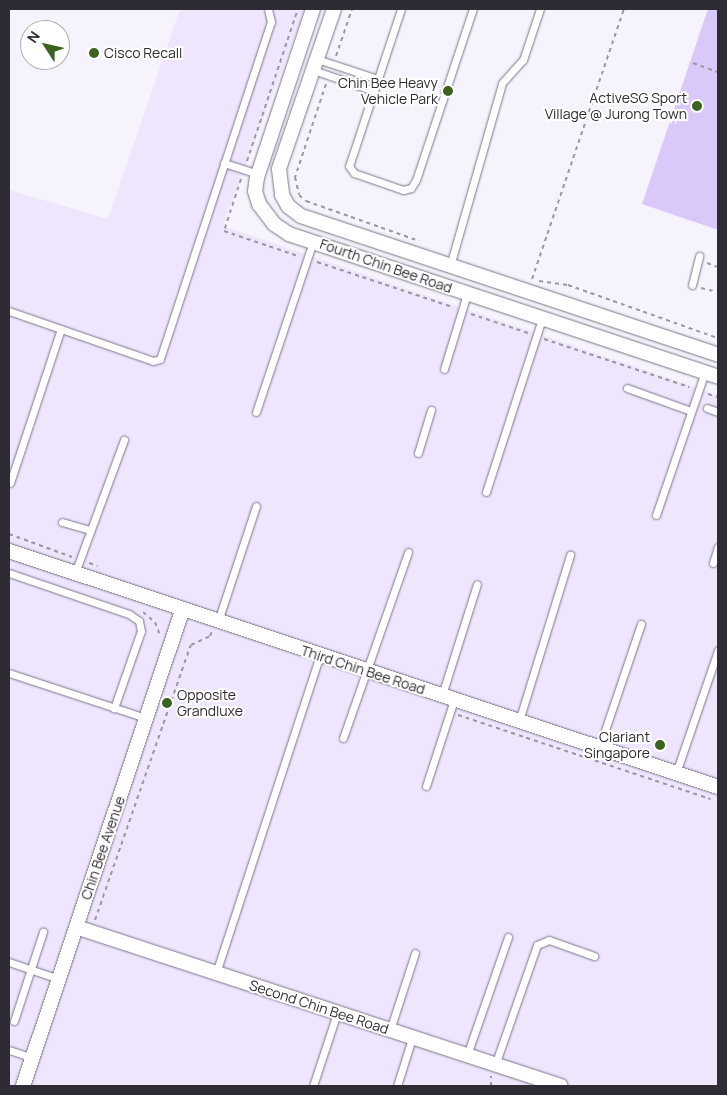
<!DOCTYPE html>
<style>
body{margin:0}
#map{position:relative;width:727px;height:1095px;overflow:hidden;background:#f6f3fc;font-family:Manrope,sans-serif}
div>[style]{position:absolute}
.built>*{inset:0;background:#efe6fe}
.green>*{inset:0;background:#dac8fa}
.path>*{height:2px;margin-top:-1px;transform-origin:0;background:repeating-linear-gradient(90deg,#9a97a0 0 4px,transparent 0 8px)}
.roads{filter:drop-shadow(0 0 1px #7c7589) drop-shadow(0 0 1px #7c7589)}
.service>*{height:7px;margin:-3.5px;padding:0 3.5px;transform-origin:3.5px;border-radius:3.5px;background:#fff}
.minor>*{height:14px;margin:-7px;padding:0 7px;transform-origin:7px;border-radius:7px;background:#fff}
.dots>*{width:14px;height:14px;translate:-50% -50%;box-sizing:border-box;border:2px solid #fff;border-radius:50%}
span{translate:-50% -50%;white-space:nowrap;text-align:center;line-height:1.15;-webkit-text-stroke:4px #fff;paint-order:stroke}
.poi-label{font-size:14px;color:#2e2b34}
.left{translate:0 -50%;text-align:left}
.right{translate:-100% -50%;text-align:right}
.street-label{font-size:14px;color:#2e2b34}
.frame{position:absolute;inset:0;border:10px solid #2e2b34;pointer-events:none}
.north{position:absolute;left:20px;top:20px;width:50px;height:50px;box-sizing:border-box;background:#fff;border:1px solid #abaaae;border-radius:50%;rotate:305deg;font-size:14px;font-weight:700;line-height:20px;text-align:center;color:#2e2b34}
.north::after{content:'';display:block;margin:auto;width:18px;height:22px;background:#39631f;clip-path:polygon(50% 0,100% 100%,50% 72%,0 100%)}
</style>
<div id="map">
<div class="built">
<div style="clip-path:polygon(180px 9px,305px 9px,223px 226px,718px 395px,718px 1086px,9px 1086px,9px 190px,108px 219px)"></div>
</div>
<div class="green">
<div style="clip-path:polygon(708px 9px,718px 9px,718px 230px,642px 204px)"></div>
</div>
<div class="path">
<div style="left:336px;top:56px;width:50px;rotate:-71.2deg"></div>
<div style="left:693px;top:63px;width:27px;rotate:20deg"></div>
<div style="left:326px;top:84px;width:98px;rotate:108.4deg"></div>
<div style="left:295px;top:177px;width:18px;rotate:77deg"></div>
<div style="left:299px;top:195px;width:9px;rotate:41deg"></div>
<div style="left:306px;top:201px;width:120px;rotate:19.5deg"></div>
<div style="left:247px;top:161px;width:160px;rotate:-71.5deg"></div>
<div style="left:241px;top:179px;width:55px;rotate:108.1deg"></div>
<div style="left:224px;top:231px;width:78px;rotate:18.7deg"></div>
<div style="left:317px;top:262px;width:142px;rotate:18.4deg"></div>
<div style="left:707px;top:263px;width:12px;rotate:20deg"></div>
<div style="left:532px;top:279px;width:285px;rotate:-71.2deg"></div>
<div style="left:539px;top:281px;width:29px;rotate:8deg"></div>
<div style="left:568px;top:285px;width:159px;rotate:19.5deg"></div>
<div style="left:701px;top:288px;width:12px;rotate:14deg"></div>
<div style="left:471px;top:314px;width:60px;rotate:18.4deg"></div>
<div style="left:544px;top:339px;width:153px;rotate:18.3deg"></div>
<div style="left:708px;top:394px;width:10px;rotate:17deg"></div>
<div style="left:9px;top:534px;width:67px;rotate:20.1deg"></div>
<div style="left:89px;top:563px;width:9px;rotate:18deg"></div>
<div style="left:143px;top:612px;width:16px;rotate:40deg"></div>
<div style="left:155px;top:622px;width:14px;rotate:69deg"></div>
<div style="left:458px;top:715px;width:266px;rotate:18.4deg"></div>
<div style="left:95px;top:920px;width:291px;rotate:-70.8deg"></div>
<div style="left:191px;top:645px;width:21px;rotate:-25deg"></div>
<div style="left:210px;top:636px;width:5px;rotate:-68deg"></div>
<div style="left:491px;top:1086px;width:10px;rotate:-90deg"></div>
</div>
<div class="roads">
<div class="service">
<div style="left:401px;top:9px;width:165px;rotate:108.3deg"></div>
<div style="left:349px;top:166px;width:9px;rotate:54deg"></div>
<div style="left:354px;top:173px;width:52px;rotate:19.1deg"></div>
<div style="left:403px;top:190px;width:8px;rotate:-14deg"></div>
<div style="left:411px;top:188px;width:9px;rotate:-58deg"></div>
<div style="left:416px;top:180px;width:180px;rotate:-71.6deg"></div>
<div style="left:317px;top:59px;width:64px;rotate:18.2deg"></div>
<div style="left:313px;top:70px;width:65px;rotate:19deg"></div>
<div style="left:224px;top:163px;width:35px;rotate:18deg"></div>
<div style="left:450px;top:266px;width:190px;rotate:-74.1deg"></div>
<div style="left:502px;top:83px;width:31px;rotate:-48deg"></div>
<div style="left:523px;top:60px;width:54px;rotate:-71.6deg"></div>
<div style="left:692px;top:285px;width:30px;rotate:-76deg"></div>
<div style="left:9px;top:311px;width:152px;rotate:19.1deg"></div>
<div style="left:153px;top:361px;width:7px;rotate:-16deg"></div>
<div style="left:160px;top:359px;width:355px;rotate:-71.8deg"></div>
<div style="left:271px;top:22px;width:13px;rotate:-103deg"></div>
<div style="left:444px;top:369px;width:78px;rotate:-73deg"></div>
<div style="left:627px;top:388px;width:68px;rotate:19.8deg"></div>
<div style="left:707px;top:408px;width:12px;rotate:20deg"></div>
<div style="left:256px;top:412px;width:179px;rotate:-71.5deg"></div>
<div style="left:418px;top:453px;width:45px;rotate:-73.2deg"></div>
<div style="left:10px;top:483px;width:162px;rotate:-71.7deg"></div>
<div style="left:486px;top:492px;width:182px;rotate:-72.1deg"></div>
<div style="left:656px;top:515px;width:151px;rotate:-71.1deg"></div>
<div style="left:62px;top:522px;width:29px;rotate:16deg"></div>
<div style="left:713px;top:563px;width:17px;rotate:-73deg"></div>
<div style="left:9px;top:573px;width:127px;rotate:18.9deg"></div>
<div style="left:129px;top:614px;width:12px;rotate:35deg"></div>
<div style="left:139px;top:621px;width:10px;rotate:79deg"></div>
<div style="left:141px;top:631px;width:82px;rotate:109.3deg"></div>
<div style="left:75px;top:573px;width:142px;rotate:-69.8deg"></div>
<div style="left:218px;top:621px;width:121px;rotate:-71.7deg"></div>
<div style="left:9px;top:673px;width:144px;rotate:18.2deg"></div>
<div style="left:442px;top:695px;width:116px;rotate:-72.5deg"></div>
<div style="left:519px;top:721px;width:174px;rotate:-72.9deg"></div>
<div style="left:343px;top:738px;width:197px;rotate:-70.7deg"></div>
<div style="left:599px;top:748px;width:131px;rotate:-71.3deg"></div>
<div style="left:676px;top:773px;width:130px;rotate:-71.1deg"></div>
<div style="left:426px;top:786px;width:90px;rotate:-72deg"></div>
<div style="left:9px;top:962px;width:53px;rotate:18.8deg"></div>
<div style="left:216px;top:973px;width:335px;rotate:-71.9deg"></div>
<div style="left:14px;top:1021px;width:94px;rotate:-72deg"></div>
<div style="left:390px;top:1030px;width:81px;rotate:-72deg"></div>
<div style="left:9px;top:1050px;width:25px;rotate:18deg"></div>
<div style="left:467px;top:1055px;width:125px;rotate:-70.8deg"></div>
<div style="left:495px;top:1065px;width:127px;rotate:-70.7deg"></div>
<div style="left:537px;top:945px;width:13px;rotate:-23deg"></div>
<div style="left:549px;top:940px;width:48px;rotate:19.6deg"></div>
<div style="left:313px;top:1086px;width:77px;rotate:-71.8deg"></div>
<div style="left:397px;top:1086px;width:50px;rotate:-72.6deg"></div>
</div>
<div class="minor">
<div style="left:313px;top:9px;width:177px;rotate:108.4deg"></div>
<div style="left:257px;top:177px;width:14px;rotate:98deg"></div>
<div style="left:255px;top:191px;width:14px;rotate:73deg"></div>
<div style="left:259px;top:204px;width:25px;rotate:53deg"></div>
<div style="left:274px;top:224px;width:18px;rotate:34deg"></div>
<div style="left:289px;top:234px;width:452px;rotate:18.4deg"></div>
<div style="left:334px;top:9px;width:169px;rotate:109deg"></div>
<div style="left:279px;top:169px;width:26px;rotate:83deg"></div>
<div style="left:282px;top:195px;width:13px;rotate:61deg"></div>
<div style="left:288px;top:206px;width:16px;rotate:38deg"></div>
<div style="left:301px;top:216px;width:440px;rotate:18.4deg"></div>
<div style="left:9px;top:551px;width:747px;rotate:18.41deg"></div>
<div style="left:76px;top:927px;width:510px;rotate:18.15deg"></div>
<div style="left:23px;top:1086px;width:501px;rotate:-71.49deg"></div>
</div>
</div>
<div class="dots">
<div style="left:94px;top:53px;background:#39631f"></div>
<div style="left:448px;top:91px;background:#39631f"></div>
<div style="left:697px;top:106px;background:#39631f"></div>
<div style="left:167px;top:703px;background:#39631f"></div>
<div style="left:660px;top:745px;background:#39631f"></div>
</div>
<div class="poi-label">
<span class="left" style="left:104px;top:53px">Cisco Recall</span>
<span class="right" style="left:438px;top:91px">Chin Bee Heavy<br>Vehicle Park</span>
<span class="right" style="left:687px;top:106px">ActiveSG Sport<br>Village @ Jurong Town</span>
<span class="left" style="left:177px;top:703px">Opposite<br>Grandluxe</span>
<span class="right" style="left:650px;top:745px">Clariant<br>Singapore</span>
</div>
<div class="street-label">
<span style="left:386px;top:266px;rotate:19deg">Fourth Chin Bee Road</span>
<span style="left:363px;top:670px;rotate:18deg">Third Chin Bee Road</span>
<span style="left:103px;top:848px;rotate:-71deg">Chin Bee Avenue</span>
<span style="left:319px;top:1007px;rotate:18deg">Second Chin Bee Road</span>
</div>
<div class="frame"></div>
<div class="north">N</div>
</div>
